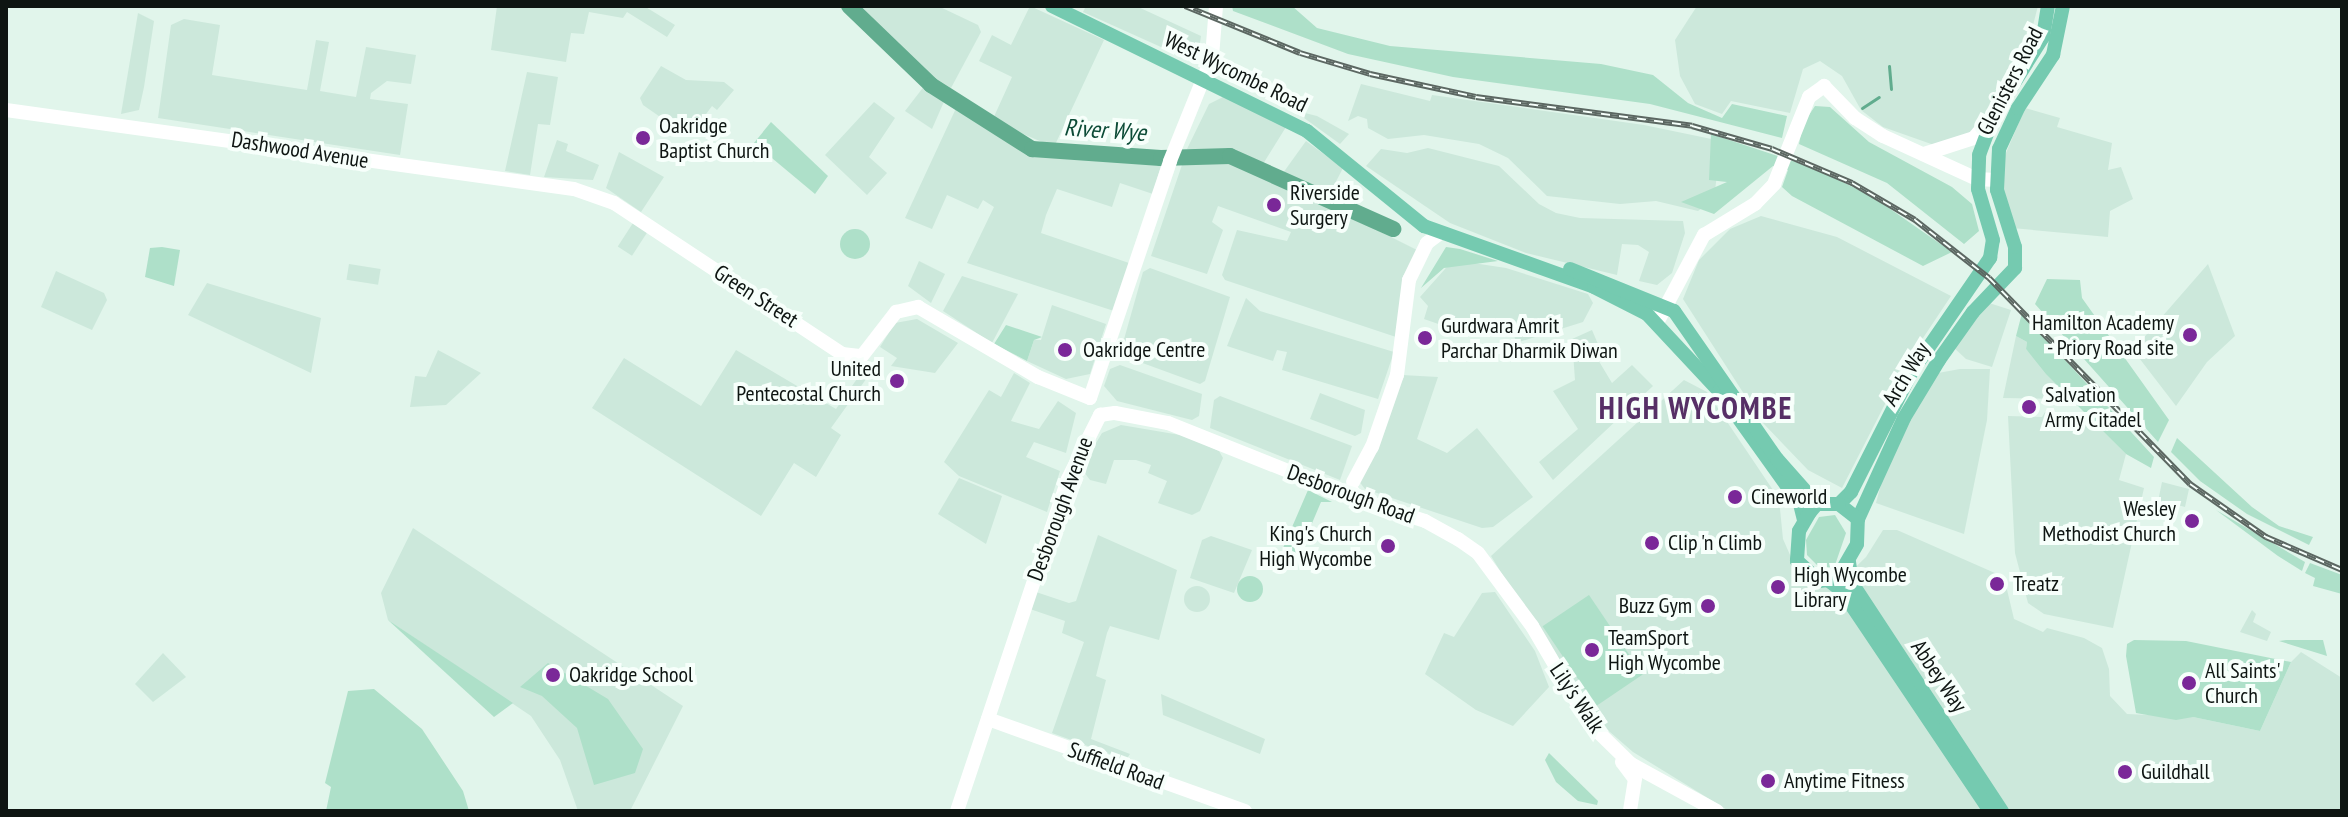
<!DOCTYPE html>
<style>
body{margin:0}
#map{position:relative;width:2348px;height:817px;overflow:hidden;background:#e1f5eb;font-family:"PT Sans Narrow",sans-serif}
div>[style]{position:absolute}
.built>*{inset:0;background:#cce8db;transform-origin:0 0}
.round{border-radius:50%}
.green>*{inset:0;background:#aee0c9;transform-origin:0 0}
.stream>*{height:3px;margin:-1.5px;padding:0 1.5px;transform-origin:1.5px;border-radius:1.5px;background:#61ac8e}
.river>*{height:16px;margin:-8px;padding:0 8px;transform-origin:8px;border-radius:8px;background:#61ac8e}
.secondary>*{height:14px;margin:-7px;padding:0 7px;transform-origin:7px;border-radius:7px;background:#fff}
.primary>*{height:14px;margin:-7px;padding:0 7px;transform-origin:7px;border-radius:7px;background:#75cab0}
.rail>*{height:6px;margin-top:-3px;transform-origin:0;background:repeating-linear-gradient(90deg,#f7fffb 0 9px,#5c6762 0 18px);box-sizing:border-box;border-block:2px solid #5c6762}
.dots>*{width:22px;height:22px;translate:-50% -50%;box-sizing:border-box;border:4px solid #f7fffb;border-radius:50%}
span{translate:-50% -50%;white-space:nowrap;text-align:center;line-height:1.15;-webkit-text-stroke:8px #f7fffb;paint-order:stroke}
.street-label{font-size:22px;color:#0e1512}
.poi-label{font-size:22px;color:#0e1512}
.left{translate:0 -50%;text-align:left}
.right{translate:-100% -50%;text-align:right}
.water-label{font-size:24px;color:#0b4b36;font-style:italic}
.district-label{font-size:30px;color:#562f66;font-weight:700;letter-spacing:2px}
.frame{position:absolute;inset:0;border:8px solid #0e1512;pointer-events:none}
</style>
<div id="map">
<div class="built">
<div style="clip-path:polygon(497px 6px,644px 6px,675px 25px,667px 37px,627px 12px,623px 18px,589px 12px,584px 34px,571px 33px,566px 62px,491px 50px)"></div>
<div style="clip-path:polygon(856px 6px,938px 6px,978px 25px,981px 32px,951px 88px,909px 62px)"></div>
<div style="clip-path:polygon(1030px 6px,1104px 40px,1054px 147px,992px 121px,1012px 77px,979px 61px,992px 35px,1011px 45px)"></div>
<div style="clip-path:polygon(1086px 6px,1136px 6px,1201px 36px,1199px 49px,1181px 56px,1083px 12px)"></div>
<div style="clip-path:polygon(1697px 6px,2038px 6px,2027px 48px,1988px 110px,1967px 136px,1934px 145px,1883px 127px,1861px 110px,1842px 76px,1820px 61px,1803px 69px,1790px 113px,1731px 101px,1722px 114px,1695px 104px,1680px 76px,1675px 40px)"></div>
<div style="clip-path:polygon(138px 13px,154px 21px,144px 87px,139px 110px,121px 114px)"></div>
<div style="clip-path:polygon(184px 19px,220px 25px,212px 75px,307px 90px,316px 40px,329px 42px,320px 91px,356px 97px,366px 47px,416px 55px,411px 84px,387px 81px,371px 93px,370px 99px,408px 104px,400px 155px,158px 118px,171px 25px)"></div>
<div style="clip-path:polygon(661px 66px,686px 80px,724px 82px,734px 90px,717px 110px,712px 106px,689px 137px,643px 105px,640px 98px)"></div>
<div style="clip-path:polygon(527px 72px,558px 77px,550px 125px,538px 124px,530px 175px,505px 171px)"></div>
<div style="clip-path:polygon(1361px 84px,1430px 101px,1432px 95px,1644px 125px,1721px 141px,1714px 199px,1698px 211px,1656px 201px,1620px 204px,1547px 196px,1508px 158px,1479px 144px,1424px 135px,1388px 139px,1368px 128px,1367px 119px,1358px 116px,1348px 121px)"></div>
<div style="clip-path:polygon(925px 85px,946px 97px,932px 129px,905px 111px)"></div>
<div style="clip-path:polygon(1223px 97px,1286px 127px,1263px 164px,1236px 153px,1187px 149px,1209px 104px)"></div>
<div style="clip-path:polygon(874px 102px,895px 118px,869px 157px,887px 173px,867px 195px,825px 155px)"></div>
<div style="clip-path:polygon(958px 104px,1026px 151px,1162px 162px,1153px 194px,1120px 183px,1112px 207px,1057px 189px,1046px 215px,1041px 233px,1129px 263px,1114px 311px,967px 263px,994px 207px,983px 200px,978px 209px,947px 195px,932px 229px,905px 218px)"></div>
<div style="clip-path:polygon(2025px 108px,2060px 118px,2057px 127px,2112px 143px,2108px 170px,2121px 167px,2133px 199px,2110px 211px,2108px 237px,2012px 228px,2003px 204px,2003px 160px)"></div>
<div style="clip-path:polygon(1293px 110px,1317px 116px,1349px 134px,1340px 144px)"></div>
<div style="clip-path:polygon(557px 140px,568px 144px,566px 151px,599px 165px,593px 180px,544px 177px)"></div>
<div style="clip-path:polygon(1306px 141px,1343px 168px,1329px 195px,1283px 173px)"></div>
<div style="clip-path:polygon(1428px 148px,1499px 166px,1539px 204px,1556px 213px,1580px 218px,1683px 221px,1685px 233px,1672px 273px,1657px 285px,1639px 281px,1649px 252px,1638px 245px,1622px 244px,1617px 275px,1526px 253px,1450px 223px,1366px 166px,1381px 149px,1407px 153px)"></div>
<div style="clip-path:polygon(619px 152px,664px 177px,641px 212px,606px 188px)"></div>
<div style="clip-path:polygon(1216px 158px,1269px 176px,1417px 250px,1396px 337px,1225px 280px,1222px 275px,1237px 230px,1287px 241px,1291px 232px,1218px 206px,1212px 222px,1223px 230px,1207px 274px,1151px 256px,1184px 159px)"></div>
<div style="clip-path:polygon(1761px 216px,1837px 237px,1951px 296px,1905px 365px,1842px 488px,1808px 470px,1762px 422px,1683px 299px,1699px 260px,1730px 229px)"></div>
<div style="left:633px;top:223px;width:17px;height:28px;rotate:33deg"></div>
<div style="clip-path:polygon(1453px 260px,1506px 268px,1588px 294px,1593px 303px,1583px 322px,1516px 343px,1510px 318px,1450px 328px,1424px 319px,1428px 306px,1420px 297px)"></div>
<div style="clip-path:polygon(919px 261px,945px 274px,931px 303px,908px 286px)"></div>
<div style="left:349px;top:264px;width:32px;height:16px;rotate:9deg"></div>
<div style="clip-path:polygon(2208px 264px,2235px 336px,2207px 362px,2176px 406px,2133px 350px)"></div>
<div style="clip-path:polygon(1150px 268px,1230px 297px,1205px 381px,1200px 384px,1126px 357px,1121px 350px,1143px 272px)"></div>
<div style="clip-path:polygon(56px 271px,104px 293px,107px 300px,92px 330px,41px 307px)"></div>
<div style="clip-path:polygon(962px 276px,1018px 294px,992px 343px,943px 311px)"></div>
<div style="clip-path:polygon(207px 283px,321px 318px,311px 373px,188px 315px)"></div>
<div style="clip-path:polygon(1246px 298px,1260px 311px,1394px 352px,1378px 399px,1282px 370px,1287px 352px,1277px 350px,1273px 361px,1227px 346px)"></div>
<div style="clip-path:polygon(1986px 302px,2011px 310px,1992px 367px,1966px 359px,1952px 346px)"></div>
<div style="clip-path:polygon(1052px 305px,1106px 324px,1090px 374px,1066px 379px,1027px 361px,1034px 340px,1041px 340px)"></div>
<div style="clip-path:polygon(917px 319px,958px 343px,935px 373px,891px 366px,897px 358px,880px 347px,895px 323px)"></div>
<div style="clip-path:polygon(1592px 330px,1598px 344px,1591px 348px,1612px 383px,1632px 365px,1653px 386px,1553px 480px,1539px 462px,1578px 429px,1553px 391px,1575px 380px,1572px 339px)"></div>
<div style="clip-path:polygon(2016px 336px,2027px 342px,2026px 349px,2071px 399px,2003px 398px)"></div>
<div style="clip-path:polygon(438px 350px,481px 373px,446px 405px,410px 407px,415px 376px,426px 377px)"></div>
<div style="clip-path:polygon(736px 350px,836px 409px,861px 373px,869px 375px,831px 428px,841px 435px,816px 477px,794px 463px,761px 516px,592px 408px,624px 358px,701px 406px)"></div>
<div style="clip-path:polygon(1120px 365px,1202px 394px,1199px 416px,1192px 420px,1117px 401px,1104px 386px,1110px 369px)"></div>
<div style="clip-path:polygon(1960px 369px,1990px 369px,1987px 420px,1964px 534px,1876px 503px,1889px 454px,1938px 373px)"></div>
<div style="clip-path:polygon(1014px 373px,1030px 383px,1011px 421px,1039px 429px,1058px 401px,1076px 413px,1066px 453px,1034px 442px,1026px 457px,1060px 471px,1047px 512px,959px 476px,944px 462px,989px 390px,1001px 397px)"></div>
<div style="clip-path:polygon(1402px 375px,1438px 377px,1417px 439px,1447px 453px,1477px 428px,1533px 497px,1493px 527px,1482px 528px,1365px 489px,1358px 480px)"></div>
<div style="clip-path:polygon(1684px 380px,1707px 392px,1779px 499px,1783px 539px,1798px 573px,1812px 584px,1834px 588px,1866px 557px,1883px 530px,1897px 530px,2004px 577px,2014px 619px,2043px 632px,2047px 628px,2084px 638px,2102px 648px,2109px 669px,2110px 696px,2127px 714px,2193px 717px,2260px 731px,2291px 662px,2301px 652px,2342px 678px,2342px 811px,1729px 811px,1633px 752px,1587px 712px,1491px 556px)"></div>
<div style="clip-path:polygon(1320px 393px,1365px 410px,1361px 433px,1355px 436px,1310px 419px)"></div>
<div style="clip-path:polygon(1220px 396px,1352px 446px,1340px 480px,1210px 428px,1214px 400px)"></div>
<div style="clip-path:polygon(2045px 412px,2087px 414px,2126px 454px,2119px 480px,2144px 488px,2113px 628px,2044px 614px,2028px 603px,2015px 553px,2008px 416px,2042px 417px)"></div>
<div style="clip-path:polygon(1121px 425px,1186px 436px,1219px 451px,1223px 458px,1200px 511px,1192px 515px,1158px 503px,1167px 481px,1148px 473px,1151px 465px,1136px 460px,1114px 460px,1106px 484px,1090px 480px,1081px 468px,1102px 433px)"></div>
<div style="clip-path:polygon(959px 478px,1002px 496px,986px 544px,938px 514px)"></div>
<div style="clip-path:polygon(2162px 482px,2189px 489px,2185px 507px,2174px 504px,2170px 520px,2155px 516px)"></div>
<div style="clip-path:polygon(413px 528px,683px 706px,630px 811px,578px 811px,560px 760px,531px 716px,388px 620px,381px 593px)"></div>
<div style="clip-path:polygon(1098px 535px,1177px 570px,1159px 640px,1110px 626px,1107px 633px,1096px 676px,1106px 680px,1091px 739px,1130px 754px,1126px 760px,1052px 733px,1084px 642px,1062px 633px,1065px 621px,1030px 609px,1036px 592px,1069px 603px,1076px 601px)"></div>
<div style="clip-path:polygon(1211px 536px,1252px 550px,1234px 593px,1190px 578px,1202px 540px)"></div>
<div class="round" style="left:1184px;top:586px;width:26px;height:26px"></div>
<div style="clip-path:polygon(1495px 592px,1535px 651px,1549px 687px,1513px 726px,1476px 710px,1425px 674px,1444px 633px,1454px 637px,1482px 593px)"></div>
<div style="clip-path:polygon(2252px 610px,2256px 614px,2253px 622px,2271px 632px,2267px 641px,2240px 632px)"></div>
<div style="clip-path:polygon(163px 653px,186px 677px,153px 702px,135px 684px)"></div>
<div style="clip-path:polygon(1161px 694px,1265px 739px,1260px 754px,1163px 715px)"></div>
</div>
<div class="green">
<div style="clip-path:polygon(1232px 6px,1292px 6px,1317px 28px,1390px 46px,1601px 64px,1653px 75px,1688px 103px,1722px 118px,1732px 104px,1787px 116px,1782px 138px,1650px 104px,1453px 77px,1348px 54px,1233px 11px)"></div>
<div style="clip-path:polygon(1815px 106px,1830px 107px,1869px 142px,1952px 187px,1972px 204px,1979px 231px,1964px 244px,1887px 183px,1799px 144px,1803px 124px)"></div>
<div style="clip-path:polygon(771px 122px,828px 176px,815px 194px,754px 143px)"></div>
<div style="clip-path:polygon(1711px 134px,1814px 168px,1873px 197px,1952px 252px,1923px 266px,1792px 196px,1782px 187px,1788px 170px,1773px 166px,1714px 214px,1681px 202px,1727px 182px,1709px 180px)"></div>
<div class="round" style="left:840px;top:229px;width:30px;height:30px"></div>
<div style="clip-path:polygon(162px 247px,180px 250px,174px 286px,145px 277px,150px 248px)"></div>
<div style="clip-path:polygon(1446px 247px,1460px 249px,1498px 261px,1444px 268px,1421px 288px)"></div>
<div style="clip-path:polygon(2047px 279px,2080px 280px,2082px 298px,2169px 420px,2158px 442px,2035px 304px)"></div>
<div style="clip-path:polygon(2022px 313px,2154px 457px,2151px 468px,2126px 454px,2046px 374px,2026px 349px,2027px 342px,2016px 336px)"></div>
<div style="clip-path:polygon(1006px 325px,1042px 337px,1034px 340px,1027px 361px,994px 344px)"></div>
<div style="clip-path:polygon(2177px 438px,2252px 507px,2279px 526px,2313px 537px,2309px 545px,2247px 514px,2200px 481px,2171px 452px)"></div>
<div style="clip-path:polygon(1308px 490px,1332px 502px,1321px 502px,1299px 554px,1283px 548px)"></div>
<div style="clip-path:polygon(2216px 510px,2305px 562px,2302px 571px,2278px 556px)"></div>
<div style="clip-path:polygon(1835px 515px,1846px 533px,1835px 565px,1822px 570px,1807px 555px,1806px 540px,1819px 517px)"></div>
<div style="clip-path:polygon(2310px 563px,2342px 575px,2342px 594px,2313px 586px,2315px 578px,2305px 573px)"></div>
<div class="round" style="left:1237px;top:576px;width:26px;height:26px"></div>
<div style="left:1589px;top:595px;width:96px;height:56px;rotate:56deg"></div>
<div style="clip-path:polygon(388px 620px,459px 667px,513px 703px,494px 717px)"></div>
<div style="clip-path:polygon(2134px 640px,2186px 641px,2291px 662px,2260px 731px,2193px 717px,2176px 720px,2136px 713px,2126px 656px,2127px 644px)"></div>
<div style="clip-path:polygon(2323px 640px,2327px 656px,2279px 641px,2286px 640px)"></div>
<div style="clip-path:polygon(548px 663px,608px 699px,643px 749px,635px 773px,594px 785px,577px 728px,542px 696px,520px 687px)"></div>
<div style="clip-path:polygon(374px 689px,422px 729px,463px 791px,469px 811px,326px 811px,331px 787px,325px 783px,348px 691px)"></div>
<div style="clip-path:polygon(1549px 753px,1598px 801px,1597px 805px,1578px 801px,1556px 782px,1545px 760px)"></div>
</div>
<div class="stream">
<div style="left:1889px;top:66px;width:23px;rotate:85deg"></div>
<div style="left:1862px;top:108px;width:20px;rotate:-33deg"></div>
</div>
<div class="river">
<div style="left:849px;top:6px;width:114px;rotate:43.9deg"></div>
<div style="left:931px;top:85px;width:120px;rotate:32.4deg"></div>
<div style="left:1032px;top:149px;width:129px;rotate:4deg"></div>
<div style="left:1161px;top:158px;width:69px;rotate:-1.7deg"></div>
<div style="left:1230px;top:156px;width:179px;rotate:24.1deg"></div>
</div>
<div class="secondary">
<div style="left:6px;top:110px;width:573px;rotate:7.92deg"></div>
<div style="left:574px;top:189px;width:42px;rotate:19.3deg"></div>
<div style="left:614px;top:203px;width:273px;rotate:33.5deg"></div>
<div style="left:842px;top:354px;width:20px;rotate:6deg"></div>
<div style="left:862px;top:356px;width:56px;rotate:-52.3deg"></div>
<div style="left:896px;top:312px;width:23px;rotate:-13deg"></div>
<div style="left:918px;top:307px;width:139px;rotate:30.3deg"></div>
<div style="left:1038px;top:377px;width:56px;rotate:22deg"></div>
<div style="left:1924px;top:154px;width:52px;rotate:-17.7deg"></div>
<div style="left:1974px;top:138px;width:26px;rotate:-50deg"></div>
<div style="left:1658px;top:321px;width:98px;rotate:-61.9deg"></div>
<div style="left:1704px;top:235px;width:60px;rotate:-31.3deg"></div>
<div style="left:1755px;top:204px;width:28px;rotate:-46deg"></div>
<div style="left:1774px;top:184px;width:94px;rotate:-68.1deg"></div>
<div style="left:1809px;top:97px;width:19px;rotate:-36deg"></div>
<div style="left:1824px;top:86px;width:45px;rotate:45.9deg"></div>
<div style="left:1855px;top:118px;width:33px;rotate:33deg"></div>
<div style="left:1883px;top:136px;width:103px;rotate:24.6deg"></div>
<div style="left:1977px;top:179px;width:19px;rotate:3deg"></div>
<div style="left:1090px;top:398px;width:250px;rotate:-71.3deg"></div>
<div style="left:1170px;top:161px;width:112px;rotate:-68deg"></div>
<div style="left:1212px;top:57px;width:51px;rotate:-85.5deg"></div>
<div style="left:1100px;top:415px;width:15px;rotate:-8deg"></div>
<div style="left:1115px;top:413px;width:54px;rotate:10.7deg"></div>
<div style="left:1168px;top:423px;width:188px;rotate:21.8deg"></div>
<div style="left:1343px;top:493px;width:9px;rotate:-13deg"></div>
<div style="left:1352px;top:491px;width:12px;rotate:48deg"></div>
<div style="left:1360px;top:500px;width:68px;rotate:17.9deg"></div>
<div style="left:1425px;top:521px;width:38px;rotate:29deg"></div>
<div style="left:1458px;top:539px;width:24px;rotate:35deg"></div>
<div style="left:1478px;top:553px;width:91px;rotate:53.5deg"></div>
<div style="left:1532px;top:626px;width:113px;rotate:59.6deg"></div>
<div style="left:1589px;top:723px;width:59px;rotate:44.3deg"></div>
<div style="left:1631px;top:764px;width:98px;rotate:28.7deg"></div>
<div style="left:1353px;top:482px;width:40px;rotate:-62deg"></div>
<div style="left:1372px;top:447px;width:76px;rotate:-70.9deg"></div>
<div style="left:1397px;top:375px;width:96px;rotate:-82.8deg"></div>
<div style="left:1409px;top:280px;width:41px;rotate:-64.1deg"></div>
<div style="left:1427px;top:243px;width:15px;rotate:-37deg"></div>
<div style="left:988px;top:719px;width:273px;rotate:19.7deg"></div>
<div style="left:1622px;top:762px;width:21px;rotate:53deg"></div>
<div style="left:1635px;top:779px;width:32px;rotate:99deg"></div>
<div style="left:957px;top:811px;width:350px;rotate:-71.5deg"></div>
<div style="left:1068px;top:479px;width:72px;rotate:-63.4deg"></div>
</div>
<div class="primary">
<div style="left:1052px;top:6px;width:284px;rotate:26.1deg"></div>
<div style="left:1307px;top:131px;width:151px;rotate:39.1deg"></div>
<div style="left:1424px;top:226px;width:181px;rotate:19.7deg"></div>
<div style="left:1594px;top:287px;width:59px;rotate:27deg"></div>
<div style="left:1647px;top:314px;width:105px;rotate:46.9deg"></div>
<div style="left:1719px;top:391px;width:139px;rotate:54.4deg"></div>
<div style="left:1800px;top:504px;width:16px;rotate:76deg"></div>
<div style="left:1570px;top:269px;width:112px;rotate:22deg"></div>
<div style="left:1674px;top:311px;width:180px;rotate:55.2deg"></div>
<div style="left:1777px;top:459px;width:60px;rotate:48.4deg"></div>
<div style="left:1839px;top:504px;width:17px;rotate:-45deg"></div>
<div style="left:1851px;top:492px;width:133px;rotate:-63.2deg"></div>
<div style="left:1911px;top:373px;width:140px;rotate:-55.5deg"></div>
<div style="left:1990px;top:258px;width:18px;rotate:-81deg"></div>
<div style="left:1993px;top:240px;width:53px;rotate:-106.4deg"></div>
<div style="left:1978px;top:189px;width:34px;rotate:-88deg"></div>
<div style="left:1979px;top:155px;width:43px;rotate:-69.4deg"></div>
<div style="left:1994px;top:115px;width:92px;rotate:-57.9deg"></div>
<div style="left:2043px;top:37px;width:31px;rotate:-81deg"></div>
<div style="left:1858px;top:519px;width:111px;rotate:-65.5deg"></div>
<div style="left:1904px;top:418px;width:68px;rotate:-58.9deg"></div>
<div style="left:1939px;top:360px;width:59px;rotate:-54.7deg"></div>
<div style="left:1973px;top:312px;width:61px;rotate:-46.3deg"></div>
<div style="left:2015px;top:268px;width:21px;rotate:-90deg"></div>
<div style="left:2015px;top:247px;width:60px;rotate:-107.5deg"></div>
<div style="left:1997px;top:190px;width:41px;rotate:-87.2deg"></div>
<div style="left:1999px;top:149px;width:45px;rotate:-65.1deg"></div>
<div style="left:2018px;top:108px;width:64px;rotate:-56.6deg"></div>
<div style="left:2053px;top:55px;width:50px;rotate:-78.5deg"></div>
<div style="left:1849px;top:562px;width:21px;rotate:82deg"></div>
<div style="left:1852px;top:583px;width:273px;rotate:56.7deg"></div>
<div style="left:1828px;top:580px;width:15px;rotate:-32deg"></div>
<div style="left:1841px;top:572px;width:32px;rotate:-60deg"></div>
<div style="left:1857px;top:544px;width:25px;rotate:-88deg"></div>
<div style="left:1858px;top:519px;width:24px;rotate:-142deg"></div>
<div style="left:1839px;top:504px;width:22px;rotate:180deg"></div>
<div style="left:1817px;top:504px;width:11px;rotate:131deg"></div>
<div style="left:1810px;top:512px;width:22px;rotate:120deg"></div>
<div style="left:1799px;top:531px;width:30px;rotate:94deg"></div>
<div style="left:1797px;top:561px;width:30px;rotate:42deg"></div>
<div style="left:1819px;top:581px;width:9px;rotate:-6deg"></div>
<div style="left:1828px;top:580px;width:18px;rotate:38deg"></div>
<div style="left:1842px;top:591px;width:265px;rotate:56.1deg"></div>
</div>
<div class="rail">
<div style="left:1185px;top:6px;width:124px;rotate:22.2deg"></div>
<div style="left:1300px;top:53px;width:73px;rotate:16.7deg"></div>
<div style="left:1370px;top:74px;width:108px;rotate:12.2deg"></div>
<div style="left:1476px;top:97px;width:218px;rotate:7.6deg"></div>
<div style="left:1692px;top:126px;width:83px;rotate:16deg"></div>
<div style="left:1772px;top:149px;width:87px;rotate:23deg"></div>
<div style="left:1852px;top:183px;width:73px;rotate:30.4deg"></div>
<div style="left:1915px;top:220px;width:94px;rotate:38.1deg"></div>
<div style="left:1989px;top:278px;width:288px;rotate:45.7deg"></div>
<div style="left:2190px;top:484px;width:93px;rotate:34.9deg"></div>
<div style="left:2266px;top:537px;width:83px;rotate:23.5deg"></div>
</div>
<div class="dots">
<div style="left:643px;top:138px;background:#7a2898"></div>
<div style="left:1274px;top:205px;background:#7a2898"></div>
<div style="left:2190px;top:335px;background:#7a2898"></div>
<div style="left:1425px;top:338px;background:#7a2898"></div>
<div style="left:1065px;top:350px;background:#7a2898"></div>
<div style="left:897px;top:381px;background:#7a2898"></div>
<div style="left:2029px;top:407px;background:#7a2898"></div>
<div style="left:1735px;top:497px;background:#7a2898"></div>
<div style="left:2192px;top:521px;background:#7a2898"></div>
<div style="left:1652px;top:543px;background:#7a2898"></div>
<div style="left:1388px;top:546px;background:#7a2898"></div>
<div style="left:1997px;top:584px;background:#7a2898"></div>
<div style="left:1778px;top:587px;background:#7a2898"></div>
<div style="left:1708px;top:606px;background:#7a2898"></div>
<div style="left:1592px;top:650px;background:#7a2898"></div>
<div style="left:553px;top:675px;background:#7a2898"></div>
<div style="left:2189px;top:683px;background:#7a2898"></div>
<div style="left:2125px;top:772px;background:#7a2898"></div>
<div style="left:1768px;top:781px;background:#7a2898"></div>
</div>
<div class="street-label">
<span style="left:1236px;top:72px;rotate:26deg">West Wycombe Road</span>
<span style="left:2010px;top:81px;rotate:-63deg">Glenisters Road</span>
<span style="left:300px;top:150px;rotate:9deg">Dashwood Avenue</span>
<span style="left:756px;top:296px;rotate:33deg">Green Street</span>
<span style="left:1906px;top:374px;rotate:-59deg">Arch Way</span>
<span style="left:1351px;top:494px;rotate:20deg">Desborough Road</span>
<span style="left:1060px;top:509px;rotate:-70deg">Desborough Avenue</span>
<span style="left:1939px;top:676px;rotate:56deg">Abbey Way</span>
<span style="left:1577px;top:698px;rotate:56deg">Lily's Walk</span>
<span style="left:1116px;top:766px;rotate:20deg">Suffield Road</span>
</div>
<div class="poi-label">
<span class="left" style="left:659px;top:138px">Oakridge<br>Baptist Church</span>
<span class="left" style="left:1290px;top:205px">Riverside<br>Surgery</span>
<span class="right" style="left:2174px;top:335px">Hamilton Academy<br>- Priory Road site</span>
<span class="left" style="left:1441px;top:338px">Gurdwara Amrit<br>Parchar Dharmik Diwan</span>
<span class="left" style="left:1083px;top:350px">Oakridge Centre</span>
<span class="right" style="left:881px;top:381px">United<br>Pentecostal Church</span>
<span class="left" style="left:2045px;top:407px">Salvation<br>Army Citadel</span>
<span class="left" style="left:1751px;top:497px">Cineworld</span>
<span class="right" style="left:2176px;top:521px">Wesley<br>Methodist Church</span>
<span class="right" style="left:1372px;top:546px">King's Church<br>High Wycombe</span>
<span class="left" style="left:1668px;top:543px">Clip 'n Climb</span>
<span class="left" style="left:1794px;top:587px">High Wycombe<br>Library</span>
<span class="left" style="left:2013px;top:584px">Treatz</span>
<span class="right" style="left:1692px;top:606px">Buzz Gym</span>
<span class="left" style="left:1608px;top:650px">TeamSport<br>High Wycombe</span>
<span class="left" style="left:2205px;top:683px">All Saints'<br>Church</span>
<span class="left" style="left:569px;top:675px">Oakridge School</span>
<span class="left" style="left:2141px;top:772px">Guildhall</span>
<span class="left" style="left:1784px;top:781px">Anytime Fitness</span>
</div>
<div class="water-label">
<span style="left:1105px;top:130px;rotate:4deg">River Wye</span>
</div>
<div class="district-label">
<span style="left:1696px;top:408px">HIGH WYCOMBE</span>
</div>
<div class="frame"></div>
</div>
